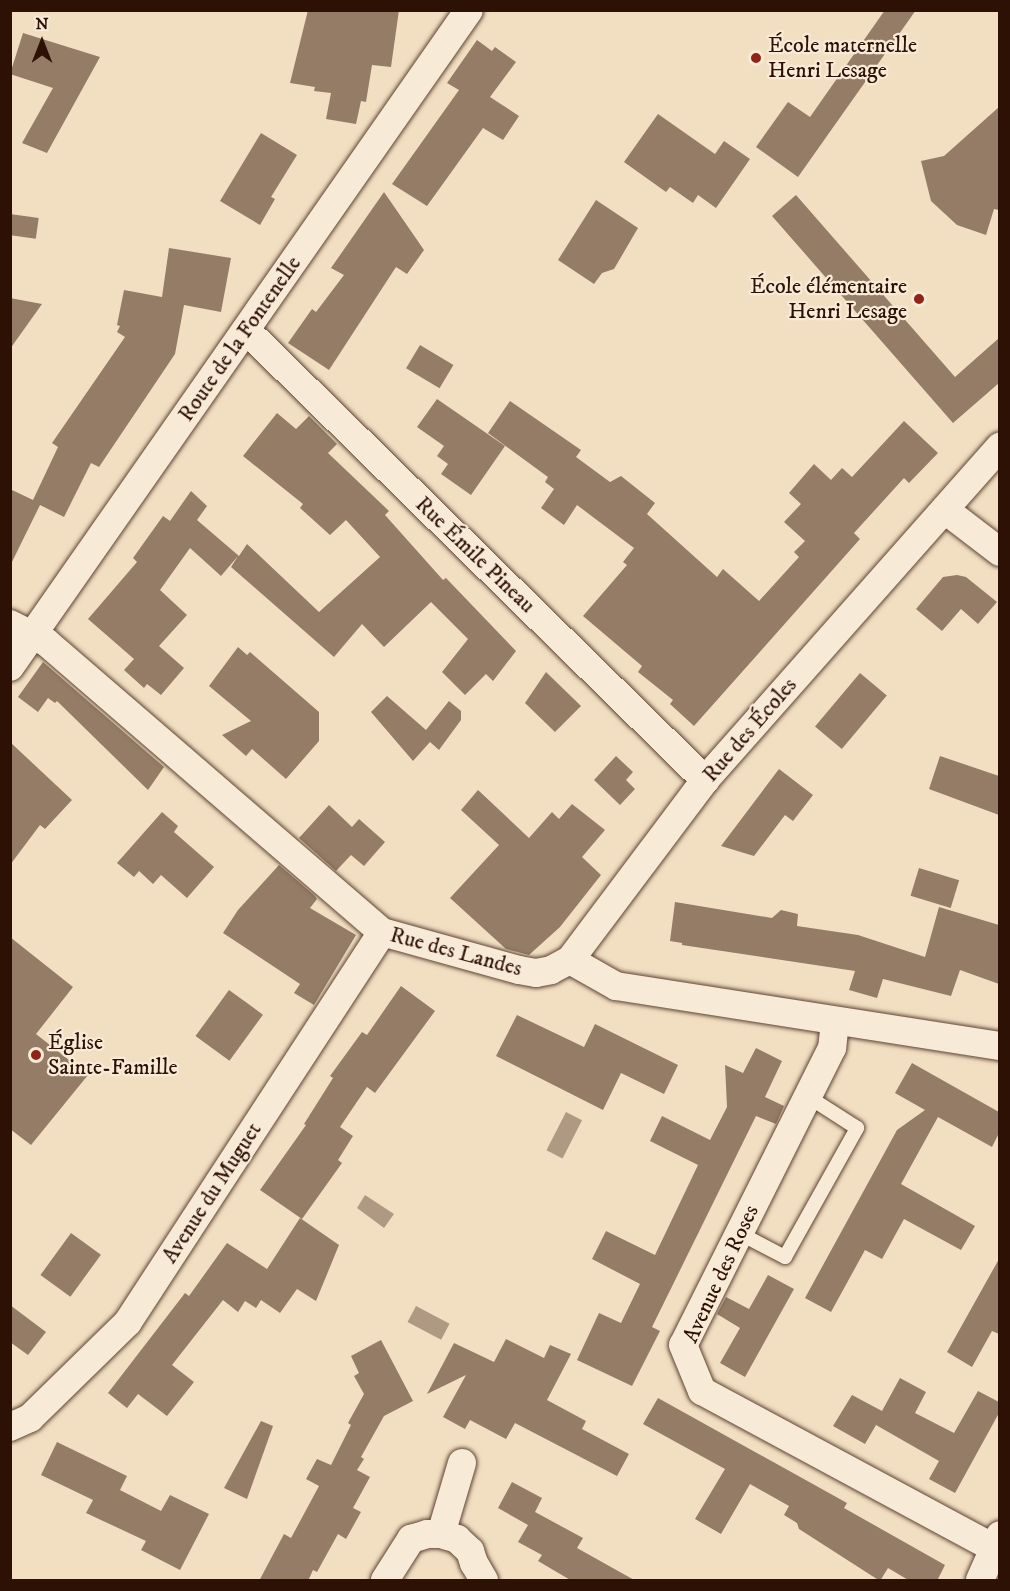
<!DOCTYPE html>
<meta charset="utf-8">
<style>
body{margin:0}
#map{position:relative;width:1010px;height:1591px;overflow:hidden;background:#f2dfc2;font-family:"IM FELL DW Pica",serif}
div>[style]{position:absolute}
.water>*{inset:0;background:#af9982;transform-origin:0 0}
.building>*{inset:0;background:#947c67;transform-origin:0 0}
.roads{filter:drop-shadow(0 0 2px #5f4434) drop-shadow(0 0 2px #5f4434)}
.service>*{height:14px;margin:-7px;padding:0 7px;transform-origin:7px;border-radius:7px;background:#f7ead7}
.minor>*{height:28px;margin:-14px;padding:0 14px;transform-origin:14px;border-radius:14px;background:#f7ead7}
.dots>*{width:16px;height:16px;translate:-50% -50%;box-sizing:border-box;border:3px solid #f7ead7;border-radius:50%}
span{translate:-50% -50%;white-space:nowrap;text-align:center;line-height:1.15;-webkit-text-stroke:4.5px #f7ead7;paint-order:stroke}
.poi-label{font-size:22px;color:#2e1105}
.left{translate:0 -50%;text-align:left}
.right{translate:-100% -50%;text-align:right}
.street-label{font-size:22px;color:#2e1105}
.frame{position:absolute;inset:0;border:12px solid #2e1105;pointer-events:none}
.north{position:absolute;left:12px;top:12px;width:60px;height:60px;-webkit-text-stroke:4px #f7ead7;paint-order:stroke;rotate:0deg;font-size:16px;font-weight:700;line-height:24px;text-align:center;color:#2e1105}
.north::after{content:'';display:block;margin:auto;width:21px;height:27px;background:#2e1105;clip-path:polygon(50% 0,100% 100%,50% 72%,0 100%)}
</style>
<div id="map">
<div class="water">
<div style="left:566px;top:1112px;width:18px;height:43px;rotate:27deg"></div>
<div style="clip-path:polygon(365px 1195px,394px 1214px,384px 1228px,357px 1208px)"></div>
<div style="left:416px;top:1306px;width:38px;height:18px;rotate:28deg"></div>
</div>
<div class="building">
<div style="clip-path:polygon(308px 10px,399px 10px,391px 67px,372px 65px,366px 102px,361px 101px,356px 124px,326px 119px,331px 93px,314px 91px,315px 87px,290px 83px)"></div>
<div style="clip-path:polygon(885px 10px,916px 10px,798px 177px,756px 147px,788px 102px,810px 117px)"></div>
<div style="clip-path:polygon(23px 33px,100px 57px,47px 153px,22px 143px,53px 88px,10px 74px)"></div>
<div style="clip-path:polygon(477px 40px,492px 51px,495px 47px,516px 62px,490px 97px,519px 116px,503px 140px,483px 128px,427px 206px,392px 184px,459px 90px,447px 83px)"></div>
<div style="clip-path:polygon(999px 107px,999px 210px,994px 209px,986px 235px,957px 225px,931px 201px,921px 161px,944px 156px)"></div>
<div style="clip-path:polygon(658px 114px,715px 154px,724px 141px,750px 159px,716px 208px,698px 195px,693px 203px,670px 187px,666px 192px,624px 162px)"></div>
<div style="clip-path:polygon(261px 133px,297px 155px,271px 197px,275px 199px,260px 225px,220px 201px)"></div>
<div style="clip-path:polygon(384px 192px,424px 250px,407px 274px,396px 267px,329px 370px,288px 343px,312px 309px,316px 312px,344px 275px,331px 268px)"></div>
<div style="clip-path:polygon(796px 195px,955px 377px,999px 338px,999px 383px,953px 423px,772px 216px)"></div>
<div style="clip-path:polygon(596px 200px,638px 228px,614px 269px,602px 273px,594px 284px,558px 260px)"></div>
<div style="left:10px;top:214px;width:29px;height:21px;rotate:8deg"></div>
<div style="clip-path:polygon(169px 248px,231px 258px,221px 312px,184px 305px,175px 354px,99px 467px,91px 463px,64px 517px,40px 505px,10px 566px,10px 489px,33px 500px,58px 447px,52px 443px,125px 337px,117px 332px,120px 326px,117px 325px,124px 290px,162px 297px)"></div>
<div style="clip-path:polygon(10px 298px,42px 304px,10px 349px)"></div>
<div style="left:420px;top:345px;width:39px;height:27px;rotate:31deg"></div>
<div style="clip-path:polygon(437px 399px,505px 446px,471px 495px,441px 474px,448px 464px,437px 456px,444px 446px,417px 427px)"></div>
<div style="clip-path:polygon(510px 401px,581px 450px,576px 457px,610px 482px,621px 476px,655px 503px,647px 514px,717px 577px,723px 569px,759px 601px,799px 557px,794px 552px,805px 541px,784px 522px,801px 504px,789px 493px,814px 464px,831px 480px,842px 468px,852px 477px,904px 421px,938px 453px,909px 483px,904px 478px,854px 533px,860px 539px,694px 726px,670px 704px,673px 700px,638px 672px,642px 666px,583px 616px,627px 565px,623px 562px,634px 548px,577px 505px,564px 525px,541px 508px,554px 489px,545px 482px,548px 477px,488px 433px)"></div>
<div style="clip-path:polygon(277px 413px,296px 429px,309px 416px,337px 444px,328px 453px,389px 511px,385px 515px,443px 580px,446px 578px,516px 651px,493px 681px,486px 674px,465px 695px,442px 672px,468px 639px,431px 602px,384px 647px,362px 624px,334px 657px,231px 567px,238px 556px,221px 576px,190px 548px,160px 590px,187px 615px,159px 646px,184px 668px,161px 695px,147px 684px,144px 688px,124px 670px,134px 659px,88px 619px,137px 562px,133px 558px,163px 516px,170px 521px,191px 491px,207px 506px,197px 520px,239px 556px,247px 544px,319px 612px,380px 557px,346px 520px,330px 535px,300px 508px,303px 504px,243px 456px)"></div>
<div style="clip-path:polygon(957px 575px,966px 577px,997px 602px,978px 624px,961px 609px,942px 631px,916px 609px,943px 577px)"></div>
<div style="clip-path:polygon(238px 647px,247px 655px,250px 652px,319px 712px,319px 741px,286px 779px,252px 749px,246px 756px,222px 735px,251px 721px,209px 686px)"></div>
<div style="clip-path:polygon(43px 662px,164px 767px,148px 790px,57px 701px,55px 703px,48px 698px,38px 712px,18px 697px)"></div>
<div style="clip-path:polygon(546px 672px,581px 706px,555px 732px,525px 703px)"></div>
<div style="left:860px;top:673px;width:35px;height:70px;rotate:40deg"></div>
<div style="clip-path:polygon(387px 696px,426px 730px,449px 701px,461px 711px,461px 720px,439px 750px,430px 742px,413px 761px,371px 712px)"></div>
<div style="clip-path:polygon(10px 742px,72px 800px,45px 829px,40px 825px,10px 865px)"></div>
<div style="clip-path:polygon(616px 756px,633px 772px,626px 780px,635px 789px,620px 805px,594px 780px)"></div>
<div style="clip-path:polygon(940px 756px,999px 776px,999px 815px,929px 789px)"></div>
<div style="clip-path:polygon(779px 769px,813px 795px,793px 821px,785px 815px,754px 856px,721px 846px)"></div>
<div style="clip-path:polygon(478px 790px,529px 838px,552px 812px,559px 819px,572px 804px,605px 830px,582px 857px,601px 875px,560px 927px,529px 955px,506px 949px,450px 898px,499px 845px,461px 810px)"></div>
<div style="clip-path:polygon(329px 805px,352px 827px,359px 819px,385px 842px,364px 866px,351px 855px,336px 871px,299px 838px)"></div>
<div style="clip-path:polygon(162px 812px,178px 826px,174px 832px,214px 867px,187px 898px,161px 875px,153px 884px,139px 871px,134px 877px,117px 863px)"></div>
<div style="clip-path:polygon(279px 865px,314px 895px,317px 899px,310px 908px,356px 935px,314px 1005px,294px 993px,300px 984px,223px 933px,238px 910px)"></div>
<div style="left:919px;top:868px;width:42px;height:29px;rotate:17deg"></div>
<div style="clip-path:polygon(675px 902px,772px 918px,781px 910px,798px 914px,797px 926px,858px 935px,925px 957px,939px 907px,999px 925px,999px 984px,960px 970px,951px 996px,883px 979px,877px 998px,849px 990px,855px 971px,682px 945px,682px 943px,670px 941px)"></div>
<div style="clip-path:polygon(10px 937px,73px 987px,36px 1034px,88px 1075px,31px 1145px,10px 1129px)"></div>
<div style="clip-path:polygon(401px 986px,435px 1011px,375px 1093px,367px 1087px,340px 1127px,353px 1136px,338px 1160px,342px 1163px,302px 1219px,260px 1190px,306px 1125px,304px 1124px,333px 1078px,330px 1076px,362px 1032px,367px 1035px)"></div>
<div style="left:229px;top:990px;width:42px;height:57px;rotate:36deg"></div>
<div style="clip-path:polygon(517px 1015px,584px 1047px,595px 1024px,678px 1065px,664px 1094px,621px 1073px,603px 1110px,496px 1056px)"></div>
<div style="clip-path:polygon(756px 1048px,782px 1061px,765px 1097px,784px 1106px,776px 1124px,756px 1116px,652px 1327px,660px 1331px,632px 1386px,577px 1360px,599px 1313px,621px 1323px,640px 1284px,592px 1259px,606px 1231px,655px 1255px,698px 1165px,650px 1141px,662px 1116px,710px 1140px,727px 1107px,725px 1065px,743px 1073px)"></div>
<div style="clip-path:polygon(912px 1063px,999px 1112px,999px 1133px,992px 1147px,938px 1117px,901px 1184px,975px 1226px,961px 1250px,904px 1219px,882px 1259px,865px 1250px,831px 1312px,805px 1298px,897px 1130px,925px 1110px,895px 1093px)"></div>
<div style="clip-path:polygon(300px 1218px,339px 1245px,316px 1301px,297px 1289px,280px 1313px,261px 1300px,256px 1308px,245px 1301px,238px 1312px,223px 1300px,172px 1365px,194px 1382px,167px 1416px,138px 1394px,127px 1408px,108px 1393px,185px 1293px,189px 1296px,227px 1243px,267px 1269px)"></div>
<div style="left:71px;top:1233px;width:37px;height:52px;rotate:36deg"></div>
<div style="clip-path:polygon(999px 1259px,999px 1334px,992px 1331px,972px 1367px,947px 1352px)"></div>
<div style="clip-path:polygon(768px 1275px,794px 1289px,745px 1377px,720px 1363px,740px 1328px,717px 1314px,726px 1297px,749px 1309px)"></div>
<div style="clip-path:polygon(10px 1305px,46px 1332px,28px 1355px,10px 1342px)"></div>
<div style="clip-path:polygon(506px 1339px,544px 1358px,550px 1345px,571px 1354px,547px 1400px,586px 1421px,582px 1429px,629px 1454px,617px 1476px,515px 1423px,506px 1439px,470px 1420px,465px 1429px,443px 1417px,466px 1375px,427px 1394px,454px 1343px,494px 1362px)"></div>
<div style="clip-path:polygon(381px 1340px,413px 1401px,384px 1416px,361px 1457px,364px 1459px,357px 1470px,370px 1477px,353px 1508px,361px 1512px,346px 1539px,338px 1534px,317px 1572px,313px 1570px,308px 1581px,259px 1581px,284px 1534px,291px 1538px,319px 1486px,306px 1479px,317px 1459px,331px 1465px,351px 1425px,348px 1423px,364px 1394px,354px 1376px,359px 1373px,351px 1356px)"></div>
<div style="clip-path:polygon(900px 1378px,926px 1392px,915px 1413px,954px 1433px,978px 1391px,999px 1402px,999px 1413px,955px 1493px,929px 1479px,939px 1461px,876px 1425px,865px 1444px,833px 1426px,852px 1395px,882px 1411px)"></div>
<div style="clip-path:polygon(658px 1398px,847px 1503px,844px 1508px,945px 1565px,937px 1581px,910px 1581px,888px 1568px,880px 1581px,799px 1529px,797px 1523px,784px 1515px,789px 1506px,750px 1484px,721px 1534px,695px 1519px,725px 1469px,643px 1424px)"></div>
<div style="clip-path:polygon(261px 1421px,273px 1426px,247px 1499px,224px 1488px)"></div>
<div style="clip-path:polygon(57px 1442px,127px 1476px,120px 1490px,161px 1511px,170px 1495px,209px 1514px,180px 1570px,141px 1550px,146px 1541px,86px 1513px,93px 1500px,41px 1475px)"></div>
<div style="clip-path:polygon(512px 1482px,542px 1498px,535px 1512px,583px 1538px,577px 1548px,636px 1581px,572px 1581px,538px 1561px,542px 1555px,518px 1542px,528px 1525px,498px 1508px)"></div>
</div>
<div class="roads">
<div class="service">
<div style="left:739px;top:1233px;width:52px;rotate:27.6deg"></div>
<div style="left:785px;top:1257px;width:148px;rotate:-60.8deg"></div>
<div style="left:857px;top:1128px;width:59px;rotate:-147.4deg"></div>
</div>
<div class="minor">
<div style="left:246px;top:330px;width:643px;rotate:44.43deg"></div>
<div style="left:945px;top:510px;width:69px;rotate:37.4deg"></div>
<div style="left:10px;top:624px;width:40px;rotate:26.6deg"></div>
<div style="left:46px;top:642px;width:444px;rotate:40.8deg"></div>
<div style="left:382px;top:932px;width:142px;rotate:15.5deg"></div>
<div style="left:519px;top:970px;width:17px;rotate:10deg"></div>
<div style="left:536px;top:973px;width:15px;rotate:-11deg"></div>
<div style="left:551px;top:970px;width:21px;rotate:-28deg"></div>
<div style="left:570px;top:960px;width:53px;rotate:29.5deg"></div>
<div style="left:616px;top:986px;width:389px;rotate:8.9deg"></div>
<div style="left:10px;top:667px;width:801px;rotate:-55.06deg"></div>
<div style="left:570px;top:960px;width:225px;rotate:-53.1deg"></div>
<div style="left:705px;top:780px;width:445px;rotate:-48.5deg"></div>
<div style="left:835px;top:1021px;width:27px;rotate:96deg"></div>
<div style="left:832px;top:1048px;width:332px;rotate:116.6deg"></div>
<div style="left:683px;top:1345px;width:50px;rotate:67.6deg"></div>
<div style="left:702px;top:1391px;width:331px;rotate:28.3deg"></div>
<div style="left:10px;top:1427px;width:22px;rotate:-24deg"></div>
<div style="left:30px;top:1418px;width:137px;rotate:-44.4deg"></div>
<div style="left:128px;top:1322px;width:465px;rotate:-56.9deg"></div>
<div style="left:441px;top:1534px;width:74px;rotate:-73.5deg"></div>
<div style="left:385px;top:1580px;width:49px;rotate:-57.6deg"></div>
<div style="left:411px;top:1539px;width:17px;rotate:-17deg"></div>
<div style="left:427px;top:1534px;width:14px"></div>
<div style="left:441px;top:1534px;width:17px;rotate:17deg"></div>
<div style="left:457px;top:1539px;width:18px;rotate:43deg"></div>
<div style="left:470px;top:1551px;width:13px;rotate:72deg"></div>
<div style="left:474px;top:1563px;width:20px;rotate:60deg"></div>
<div style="left:980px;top:1580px;width:49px;rotate:-66deg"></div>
</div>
</div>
<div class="dots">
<div style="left:756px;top:58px;background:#8f2418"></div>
<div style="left:919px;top:299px;background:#8f2418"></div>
<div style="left:36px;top:1055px;background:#8f2418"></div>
</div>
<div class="poi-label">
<span class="left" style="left:768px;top:58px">École maternelle<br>Henri Lesage</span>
<span class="right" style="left:907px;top:299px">École élémentaire<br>Henri Lesage</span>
<span class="left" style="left:48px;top:1055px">Église<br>Sainte-Famille</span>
</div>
<div class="street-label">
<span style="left:240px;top:339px;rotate:-55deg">Route de la Fontenelle</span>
<span style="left:475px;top:555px;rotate:44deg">Rue Émile Pineau</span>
<span style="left:750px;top:730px;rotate:-49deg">Rue des Écoles</span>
<span style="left:456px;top:952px;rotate:15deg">Rue des Landes</span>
<span style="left:212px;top:1193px;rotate:-57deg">Avenue du Muguet</span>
<span style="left:721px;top:1274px;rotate:-65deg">Avenue des Roses</span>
</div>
<div class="frame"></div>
<div class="north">N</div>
</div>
